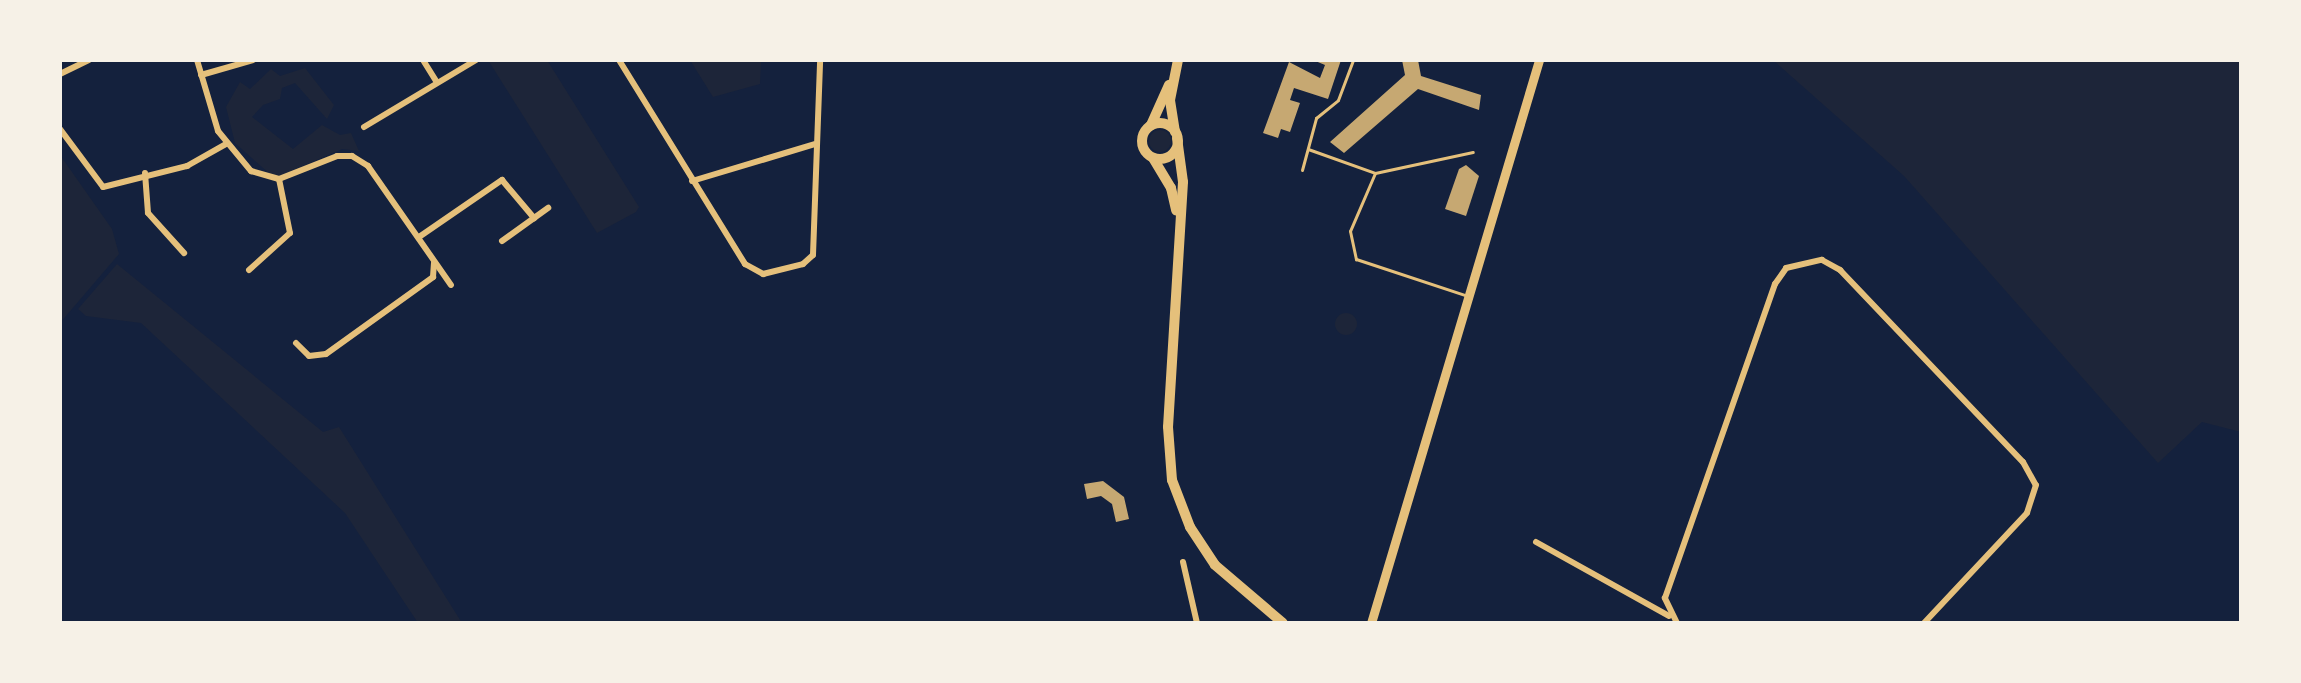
<!DOCTYPE html>
<style>
body{margin:0}
#map{position:relative;width:2301px;height:683px;overflow:hidden;background:#14213d;font-family:"Archivo Narrow",sans-serif}
div>[style]{position:absolute}
.green>*{inset:0;background:#1d2539}
.round{border-radius:50%}
.building>*{inset:0;background:#c6a872}
.service>*{height:3px;margin:-1.5px;padding:0 1.5px;transform-origin:1.5px;border-radius:1.5px;background:#e5c07b}
.minor>*{height:6px;margin:-3px;padding:0 3px;transform-origin:3px;border-radius:3px;background:#e5c07b}
.secondary>*{height:9px;margin:-4.5px;padding:0 4.5px;transform-origin:4.5px;border-radius:4.5px;background:#e5c07b}
.primary>*{height:10px;margin:-5px;padding:0 5px;transform-origin:5px;border-radius:5px;background:#e5c07b}
.primary>.ring{margin:-5px;padding:0;box-sizing:content-box;background:none;border:10px solid #e5c07b;border-radius:50%}
span{translate:-50% -50%;white-space:nowrap;text-align:center;line-height:1.15;-webkit-text-stroke:6px #f6f1e7;paint-order:stroke}
.frame{position:absolute;inset:0;border:62px solid #f6f1e7;pointer-events:none}
</style>
<div id="map">
<div class="green">
<div style="clip-path:polygon(488px 60px,547px 60px,639px 207px,636px 212px,597px 233px)"></div>
<div style="clip-path:polygon(690px 60px,761px 60px,760px 84px,713px 97px)"></div>
<div style="clip-path:polygon(1773px 60px,2241px 60px,2241px 432px,2202px 422px,2158px 463px,1904px 176px)"></div>
<div style="clip-path:polygon(305px 68px,334px 105px,327px 119px,295px 83px,282px 88px,280px 99px,263px 105px,252px 117px,293px 149px,322px 125px,340px 135px,351px 133px,359px 151px,342px 149px,282px 175px,271px 175px,235px 143px,226px 107px,240px 82px,250px 89px,271px 69px,280px 76px)"></div>
<div class="round" style="left:1149px;top:130px;width:22px;height:22px"></div>
<div style="clip-path:polygon(60px 155px,112px 229px,119px 254px,60px 323px)"></div>
<div style="clip-path:polygon(117px 264px,323px 432px,339px 427px,462px 623px,418px 623px,345px 513px,141px 323px,86px 316px,78px 309px)"></div>
<div class="round" style="left:1335px;top:313px;width:22px;height:22px"></div>
</div>
<div class="building">
<div style="clip-path:polygon(1313px 60px,1341px 60px,1328px 99px,1294px 88px,1290px 100px,1300px 103px,1290px 132px,1281px 129px,1278px 138px,1263px 133px,1289px 62px,1320px 78px,1325px 65px)"></div>
<div style="clip-path:polygon(1402px 60px,1418px 60px,1421px 76px,1481px 95px,1479px 110px,1418px 89px,1344px 153px,1330px 142px,1405px 75px)"></div>
<div style="clip-path:polygon(1466px 165px,1479px 176px,1466px 216px,1445px 209px,1459px 169px)"></div>
<div style="clip-path:polygon(1103px 481px,1124px 497px,1129px 519px,1116px 522px,1112px 504px,1101px 496px,1087px 499px,1084px 484px)"></div>
</div>
<div class="service">
<div style="left:1308px;top:149px;width:71px;rotate:19.7deg"></div>
<div style="left:1375px;top:173px;width:63px;rotate:113.3deg"></div>
<div style="left:1350px;top:231px;width:29px;rotate:78deg"></div>
<div style="left:1356px;top:259px;width:115px;rotate:18.3deg"></div>
<div style="left:1302px;top:170px;width:54px;rotate:-74.9deg"></div>
<div style="left:1316px;top:118px;width:28px;rotate:-39deg"></div>
<div style="left:1338px;top:100px;width:43px;rotate:-69.4deg"></div>
<div style="left:1375px;top:173px;width:100px;rotate:-12.1deg"></div>
</div>
<div class="minor">
<div style="left:197px;top:60px;width:74px;rotate:73.5deg"></div>
<div style="left:218px;top:131px;width:52px;rotate:50.5deg"></div>
<div style="left:251px;top:171px;width:29px;rotate:16deg"></div>
<div style="left:279px;top:179px;width:62px;rotate:-21.6deg"></div>
<div style="left:337px;top:156px;width:15px"></div>
<div style="left:352px;top:156px;width:19px;rotate:32deg"></div>
<div style="left:368px;top:166px;width:145px;rotate:55.1deg"></div>
<div style="left:423px;top:60px;width:26px;rotate:58deg"></div>
<div style="left:619px;top:60px;width:240px;rotate:58.3deg"></div>
<div style="left:745px;top:264px;width:21px;rotate:29deg"></div>
<div style="left:763px;top:274px;width:41px;rotate:-14deg"></div>
<div style="left:803px;top:264px;width:13px;rotate:-42deg"></div>
<div style="left:813px;top:255px;width:195px;rotate:-87.9deg"></div>
<div style="left:60px;top:74px;width:32px;rotate:-26deg"></div>
<div style="left:201px;top:75px;width:54px;rotate:-16.1deg"></div>
<div style="left:364px;top:127px;width:131px;rotate:-30.9deg"></div>
<div style="left:60px;top:129px;width:72px;rotate:53.4deg"></div>
<div style="left:103px;top:187px;width:87px;rotate:-14deg"></div>
<div style="left:187px;top:166px;width:45px;rotate:-29.4deg"></div>
<div style="left:145px;top:173px;width:40px;rotate:85.7deg"></div>
<div style="left:148px;top:213px;width:54px;rotate:48deg"></div>
<div style="left:692px;top:181px;width:128px;rotate:-16.7deg"></div>
<div style="left:419px;top:237px;width:101px;rotate:-34.5deg"></div>
<div style="left:502px;top:180px;width:50px;rotate:49.9deg"></div>
<div style="left:502px;top:241px;width:57px;rotate:-35.7deg"></div>
<div style="left:249px;top:270px;width:55px;rotate:-42.1deg"></div>
<div style="left:290px;top:233px;width:55px;rotate:-101.5deg"></div>
<div style="left:296px;top:343px;width:18px;rotate:45deg"></div>
<div style="left:309px;top:356px;width:17px;rotate:-7deg"></div>
<div style="left:326px;top:354px;width:132px;rotate:-35.7deg"></div>
<div style="left:433px;top:277px;width:14px;rotate:-86deg"></div>
<div style="left:1536px;top:542px;width:152px;rotate:29.1deg"></div>
<div style="left:1183px;top:562px;width:63px;rotate:77.1deg"></div>
<div style="left:1677px;top:623px;width:28px;rotate:-116deg"></div>
<div style="left:1665px;top:598px;width:333px;rotate:-70.7deg"></div>
<div style="left:1775px;top:284px;width:19px;rotate:-55deg"></div>
<div style="left:1786px;top:268px;width:37px;rotate:-13deg"></div>
<div style="left:1822px;top:260px;width:21px;rotate:29deg"></div>
<div style="left:1840px;top:270px;width:265px;rotate:46.4deg"></div>
<div style="left:2023px;top:462px;width:26px;rotate:61deg"></div>
<div style="left:2036px;top:485px;width:29px;rotate:108deg"></div>
<div style="left:2027px;top:513px;width:151px;rotate:133.1deg"></div>
</div>
<div class="secondary">
<div style="left:1371px;top:623px;width:588px;rotate:-73.38deg"></div>
</div>
<div class="primary">
<div class="ring" style="left:1142px;top:123px;width:26px;height:26px"></div>
<div style="left:1151px;top:125px;width:44px;rotate:-65.8deg"></div>
<div style="left:1175px;top:132px;width:32px;rotate:-99deg"></div>
<div style="left:1170px;top:100px;width:41px;rotate:-78.7deg"></div>
<div style="left:1177px;top:138px;width:44px;rotate:82.2deg"></div>
<div style="left:1183px;top:182px;width:245px;rotate:93.5deg"></div>
<div style="left:1168px;top:427px;width:53px;rotate:85.7deg"></div>
<div style="left:1172px;top:480px;width:50px;rotate:69deg"></div>
<div style="left:1190px;top:527px;width:45px;rotate:56.7deg"></div>
<div style="left:1215px;top:565px;width:89px;rotate:40.5deg"></div>
<div style="left:1153px;top:158px;width:35px;rotate:59deg"></div>
<div style="left:1171px;top:188px;width:23px;rotate:77deg"></div>
</div>
<div class="frame"></div>
</div>
